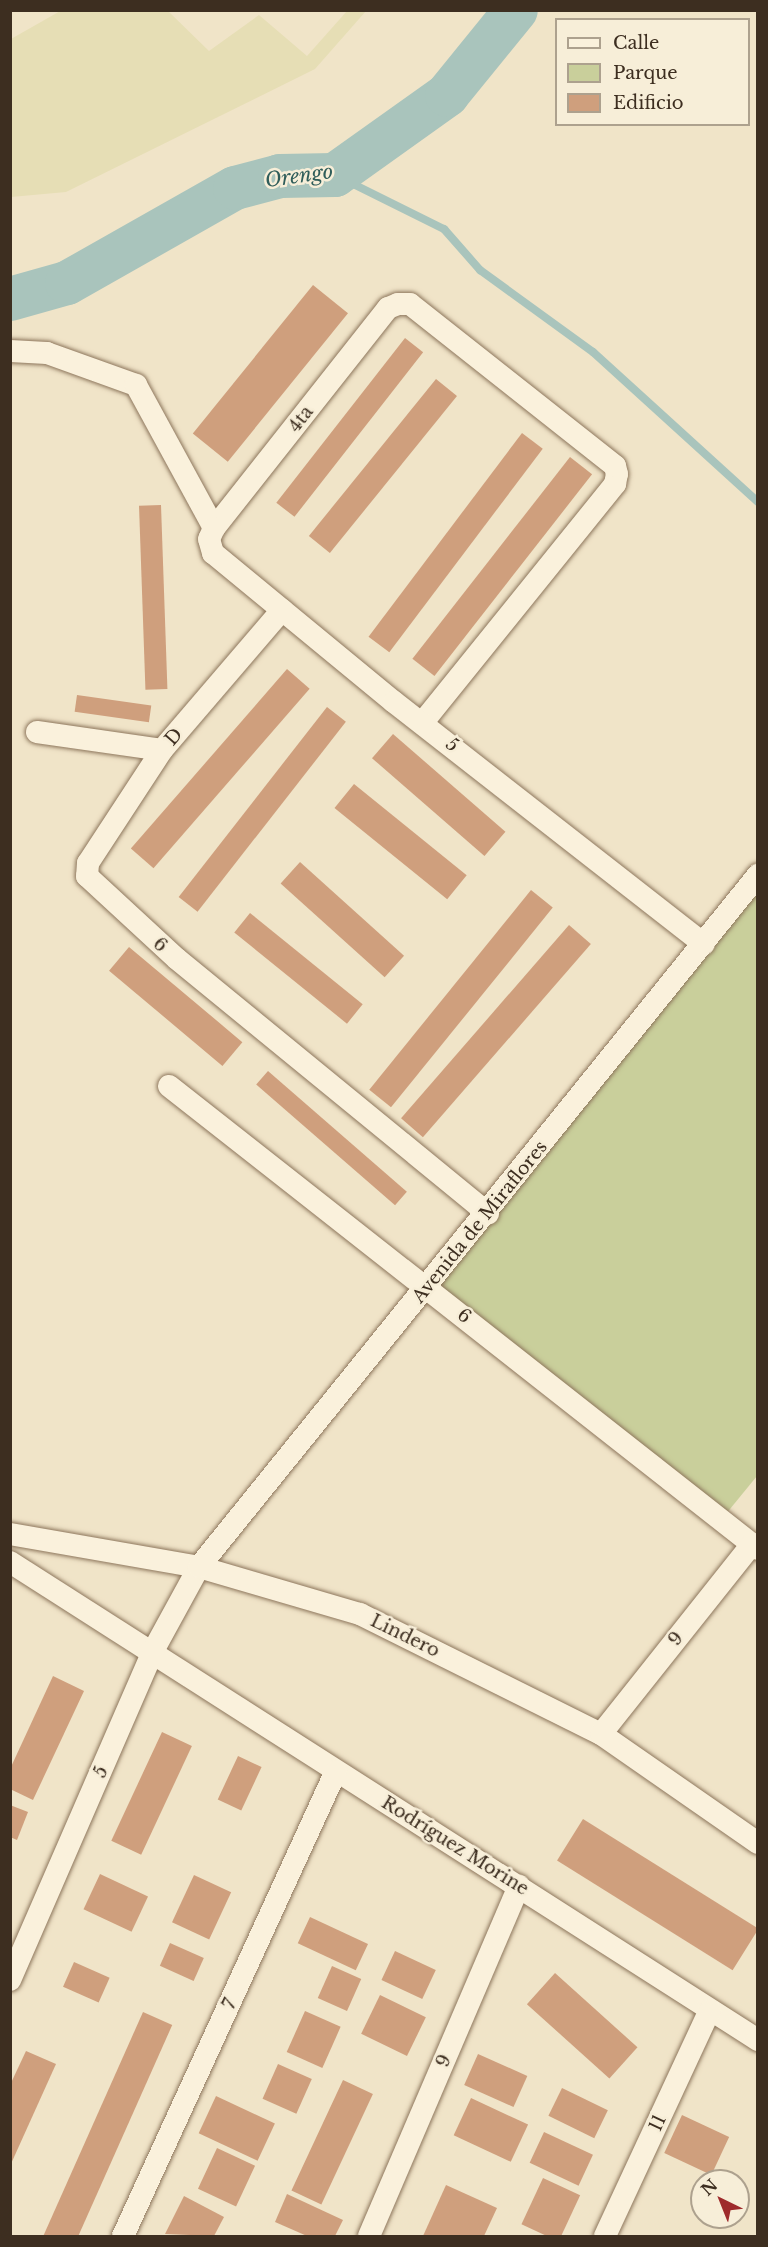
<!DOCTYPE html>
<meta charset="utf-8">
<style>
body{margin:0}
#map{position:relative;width:768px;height:2247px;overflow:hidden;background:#f0e4c8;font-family:"Libre Baskerville",serif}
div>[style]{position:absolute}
.farmland>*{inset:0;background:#e6deb5}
.green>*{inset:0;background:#c9cf9b}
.stream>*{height:8px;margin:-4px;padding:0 4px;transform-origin:4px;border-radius:4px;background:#a9c4bc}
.river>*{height:44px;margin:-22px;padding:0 22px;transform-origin:22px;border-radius:22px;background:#a9c4bc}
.building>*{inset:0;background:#cf9f7d;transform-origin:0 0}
.roads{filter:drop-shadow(0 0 2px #8d765c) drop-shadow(0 0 2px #8d765c)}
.minor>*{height:22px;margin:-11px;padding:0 11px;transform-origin:11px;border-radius:11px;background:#faf1dc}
span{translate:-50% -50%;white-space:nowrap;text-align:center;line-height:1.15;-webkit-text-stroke:5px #f7eed8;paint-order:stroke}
.street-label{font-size:18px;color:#3d2e20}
.water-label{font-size:20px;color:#2f5d5a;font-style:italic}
.frame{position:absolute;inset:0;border:12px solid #3d2e20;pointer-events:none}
.legend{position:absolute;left:555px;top:18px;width:195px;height:108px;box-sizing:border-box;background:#f7eed8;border:2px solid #ada18e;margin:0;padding:8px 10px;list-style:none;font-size:18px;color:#3d2e20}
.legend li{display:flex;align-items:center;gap:12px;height:30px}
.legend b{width:30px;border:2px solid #ada18e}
.north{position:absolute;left:690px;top:2169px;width:60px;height:60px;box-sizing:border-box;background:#f7eed8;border:2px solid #ada18e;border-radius:50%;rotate:317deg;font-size:16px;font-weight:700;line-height:24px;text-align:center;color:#3d2e20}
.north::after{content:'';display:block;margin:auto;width:21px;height:27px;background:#9e2a2b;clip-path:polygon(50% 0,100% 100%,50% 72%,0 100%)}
</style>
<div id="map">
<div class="farmland">
<div style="clip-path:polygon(62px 10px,168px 11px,209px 51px,259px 15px,307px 56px,347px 11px,366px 11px,315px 69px,66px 192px,11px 197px,11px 39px)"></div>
</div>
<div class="green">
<div style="clip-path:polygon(757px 875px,757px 1476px,721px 1520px,428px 1287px)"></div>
</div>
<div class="stream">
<div style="left:335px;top:175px;width:122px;rotate:26.4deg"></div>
<div style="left:444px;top:229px;width:55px;rotate:48.7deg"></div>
<div style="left:480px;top:270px;width:140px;rotate:36deg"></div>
<div style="left:593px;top:352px;width:223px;rotate:42.3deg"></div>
</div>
<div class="river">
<div style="left:10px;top:299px;width:59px;rotate:-15.7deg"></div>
<div style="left:67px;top:283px;width:193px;rotate:-29.5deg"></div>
<div style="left:235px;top:188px;width:47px;rotate:-14.9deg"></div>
<div style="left:280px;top:176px;width:55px;rotate:-1deg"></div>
<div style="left:335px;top:175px;width:138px;rotate:-35.5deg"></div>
<div style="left:447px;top:95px;width:109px;rotate:-50.9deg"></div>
</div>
<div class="building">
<div style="left:313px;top:285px;width:45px;height:191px;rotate:39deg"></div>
<div style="left:405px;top:338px;width:23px;height:209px;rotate:38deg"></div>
<div style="left:436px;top:379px;width:27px;height:202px;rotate:39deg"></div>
<div style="left:522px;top:433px;width:26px;height:255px;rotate:37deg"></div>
<div style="left:570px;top:457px;width:28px;height:256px;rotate:38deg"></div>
<div style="left:161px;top:505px;width:184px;height:22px;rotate:88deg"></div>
<div style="left:287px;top:669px;width:30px;height:238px;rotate:41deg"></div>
<div style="left:77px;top:695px;width:75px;height:17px;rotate:8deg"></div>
<div style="left:327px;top:707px;width:24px;height:241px;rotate:38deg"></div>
<div style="left:393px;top:734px;width:149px;height:32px;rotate:41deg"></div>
<div style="left:354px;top:784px;width:145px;height:31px;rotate:39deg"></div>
<div style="left:300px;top:862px;width:140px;height:29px;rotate:42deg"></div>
<div style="left:531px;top:890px;width:28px;height:257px;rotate:39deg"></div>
<div style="left:250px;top:913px;width:145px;height:25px;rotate:39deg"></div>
<div style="left:569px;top:925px;width:29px;height:256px;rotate:41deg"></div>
<div style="left:129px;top:947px;width:148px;height:31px;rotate:40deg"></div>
<div style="left:268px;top:1071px;width:184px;height:18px;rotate:41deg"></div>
<div style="clip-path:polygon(53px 1676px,84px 1691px,33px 1800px,10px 1789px,10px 1769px)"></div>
<div style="left:162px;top:1732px;width:33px;height:120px;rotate:25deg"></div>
<div style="left:238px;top:1756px;width:26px;height:48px;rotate:25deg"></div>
<div style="clip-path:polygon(10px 1805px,28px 1812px,17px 1840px,10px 1837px)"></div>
<div style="left:583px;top:1819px;width:207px;height:49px;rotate:32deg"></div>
<div style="left:100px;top:1874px;width:53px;height:39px;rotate:25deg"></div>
<div style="left:194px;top:1875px;width:41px;height:52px;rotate:25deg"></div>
<div style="left:310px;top:1917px;width:64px;height:29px;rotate:25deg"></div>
<div style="left:170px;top:1943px;width:37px;height:25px;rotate:24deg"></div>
<div style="left:395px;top:1951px;width:45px;height:32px;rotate:25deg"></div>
<div style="left:74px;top:1962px;width:39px;height:27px;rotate:24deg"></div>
<div style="left:332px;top:1966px;width:32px;height:35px;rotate:24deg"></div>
<div style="left:555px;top:1973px;width:111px;height:42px;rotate:42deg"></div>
<div style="left:380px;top:1995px;width:51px;height:43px;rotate:26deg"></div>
<div style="left:305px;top:2011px;width:39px;height:45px;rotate:24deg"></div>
<div style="left:143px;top:2012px;width:32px;height:246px;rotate:24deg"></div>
<div style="clip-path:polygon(26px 2051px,56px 2064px,10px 2166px,10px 2085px)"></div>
<div style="left:478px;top:2054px;width:54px;height:34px;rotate:24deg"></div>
<div style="left:278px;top:2064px;width:37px;height:38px;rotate:24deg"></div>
<div style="left:343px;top:2080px;width:33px;height:122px;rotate:25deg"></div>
<div style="left:562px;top:2088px;width:51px;height:31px;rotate:26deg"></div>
<div style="left:216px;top:2096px;width:65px;height:41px;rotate:25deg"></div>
<div style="left:471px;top:2098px;width:63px;height:41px;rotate:25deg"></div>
<div style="left:682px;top:2115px;width:52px;height:42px;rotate:25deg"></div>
<div style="left:544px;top:2132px;width:54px;height:34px;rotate:25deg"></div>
<div style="left:217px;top:2148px;width:42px;height:45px;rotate:25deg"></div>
<div style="left:543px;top:2178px;width:41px;height:51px;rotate:25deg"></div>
<div style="clip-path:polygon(446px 2185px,497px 2208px,484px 2236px,423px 2236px)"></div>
<div style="clip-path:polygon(287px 2194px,343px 2220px,335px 2236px,307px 2236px,275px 2222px)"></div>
<div style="clip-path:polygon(184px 2196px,224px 2217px,214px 2236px,165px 2234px)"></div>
</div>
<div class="roads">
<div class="minor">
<div style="left:10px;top:351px;width:37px;rotate:3deg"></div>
<div style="left:47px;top:353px;width:95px;rotate:19.8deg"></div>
<div style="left:136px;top:385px;width:163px;rotate:61.4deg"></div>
<div style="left:282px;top:610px;width:184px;rotate:130.6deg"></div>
<div style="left:162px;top:750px;width:135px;rotate:123.2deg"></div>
<div style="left:88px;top:863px;width:13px;rotate:94deg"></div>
<div style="left:87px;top:876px;width:122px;rotate:42.7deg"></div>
<div style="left:177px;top:959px;width:402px;rotate:39.3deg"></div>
<div style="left:423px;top:722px;width:306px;rotate:-51.1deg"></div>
<div style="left:615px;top:484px;width:10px;rotate:-79deg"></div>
<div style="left:617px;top:474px;width:8px;rotate:-104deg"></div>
<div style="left:615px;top:466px;width:261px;rotate:-141.7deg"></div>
<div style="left:410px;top:304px;width:12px;rotate:180deg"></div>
<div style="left:398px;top:304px;width:11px;rotate:158deg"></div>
<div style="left:388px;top:308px;width:280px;rotate:128.3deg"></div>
<div style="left:214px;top:528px;width:12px;rotate:114deg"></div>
<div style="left:209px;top:539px;width:15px;rotate:74deg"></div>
<div style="left:213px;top:553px;width:234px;rotate:39.5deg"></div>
<div style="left:394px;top:702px;width:393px;rotate:38deg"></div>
<div style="left:37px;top:732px;width:126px;rotate:8.2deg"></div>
<div style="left:169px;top:1086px;width:749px;rotate:38.17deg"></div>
<div style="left:10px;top:1534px;width:192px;rotate:9.9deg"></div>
<div style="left:199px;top:1567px;width:168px;rotate:16.3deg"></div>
<div style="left:360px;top:1614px;width:269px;rotate:26.5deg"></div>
<div style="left:601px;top:1734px;width:191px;rotate:34.8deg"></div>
<div style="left:10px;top:1562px;width:888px;rotate:32.58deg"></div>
<div style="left:601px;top:1734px;width:243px;rotate:-51.5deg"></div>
<div style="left:10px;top:1980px;width:359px;rotate:-66.5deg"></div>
<div style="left:153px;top:1651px;width:96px;rotate:-61.3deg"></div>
<div style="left:199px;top:1567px;width:890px;rotate:-51.07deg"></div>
<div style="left:123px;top:2236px;width:511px;rotate:-65.39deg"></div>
<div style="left:369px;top:2236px;width:381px;rotate:-66.8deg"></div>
<div style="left:605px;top:2236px;width:249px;rotate:-65.1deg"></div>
</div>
</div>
<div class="street-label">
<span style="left:301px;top:419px;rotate:-52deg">4ta</span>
<span style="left:174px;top:737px;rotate:-49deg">D</span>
<span style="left:452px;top:745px;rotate:38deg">5</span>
<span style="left:160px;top:945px;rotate:41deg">6</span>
<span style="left:480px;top:1222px;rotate:-51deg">Avenida de Miraflores</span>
<span style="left:464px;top:1316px;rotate:38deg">6</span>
<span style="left:405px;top:1636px;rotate:26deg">Lindero</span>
<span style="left:676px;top:1639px;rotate:-51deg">9</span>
<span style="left:101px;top:1772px;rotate:-67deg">5</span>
<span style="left:455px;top:1846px;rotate:32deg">Rodríguez Morine</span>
<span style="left:230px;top:2004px;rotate:-65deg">7</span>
<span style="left:444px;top:2061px;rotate:-67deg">9</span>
<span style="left:658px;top:2123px;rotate:-65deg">11</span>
</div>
<div class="water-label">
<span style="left:299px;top:176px;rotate:-8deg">Orengo</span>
</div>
<div class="frame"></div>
<ul class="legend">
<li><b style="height:8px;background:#faf1dc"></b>Calle</li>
<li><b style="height:16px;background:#c9cf9b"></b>Parque</li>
<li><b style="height:16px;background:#cf9f7d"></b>Edificio</li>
</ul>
<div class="north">N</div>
</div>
